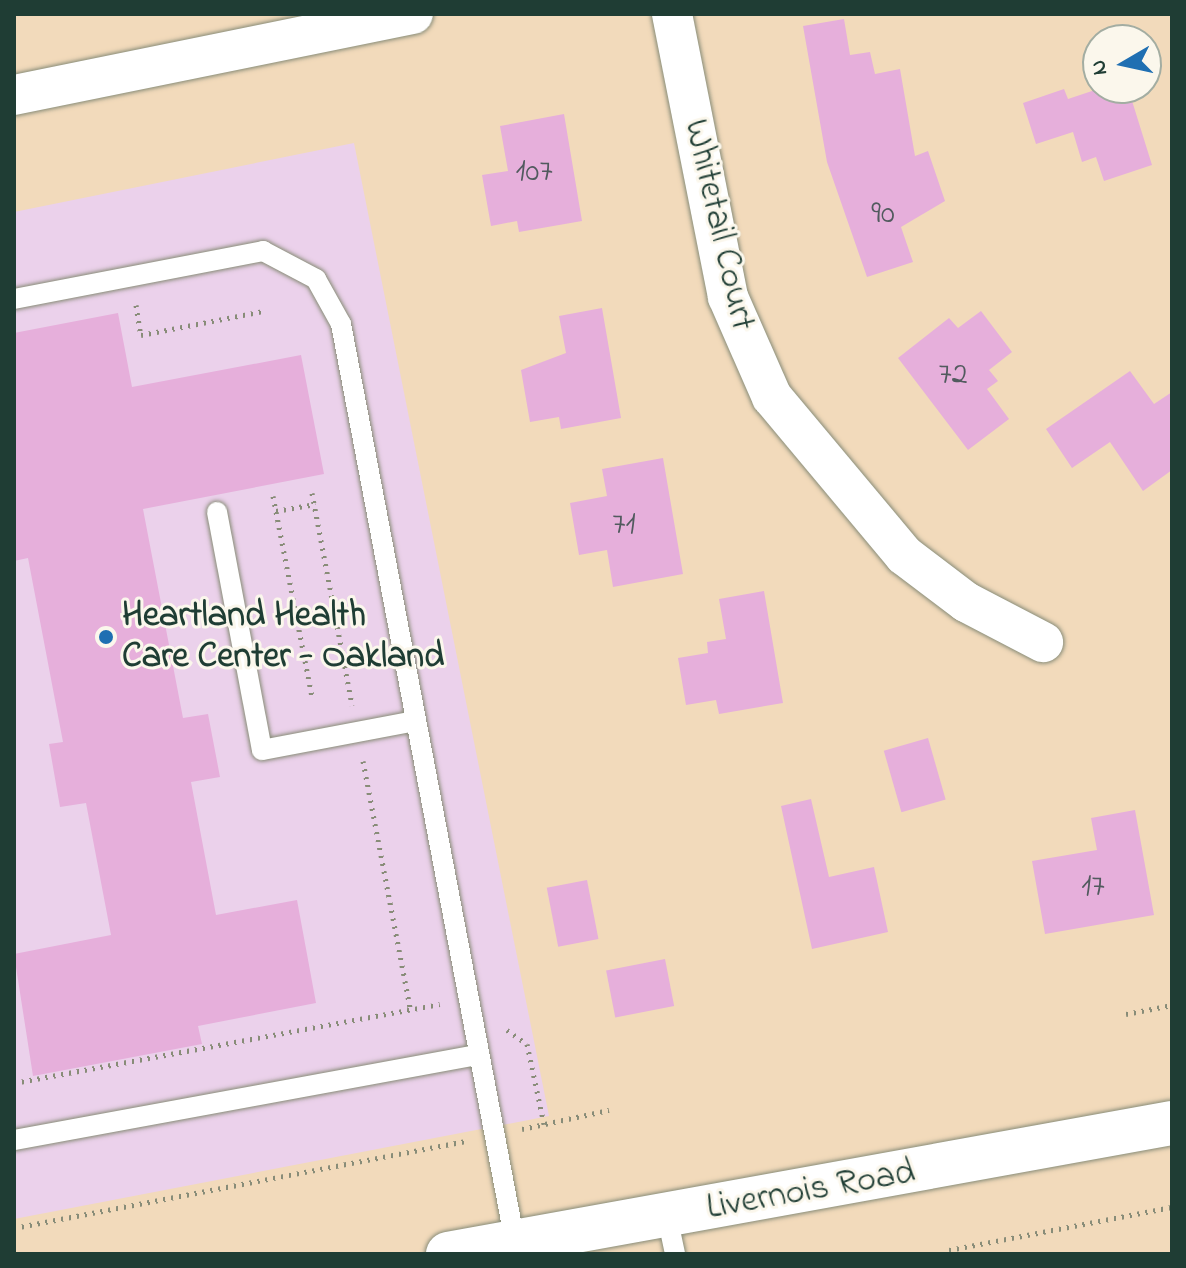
<!DOCTYPE html>
<style>
body{margin:0}
#map{position:relative;width:1186px;height:1268px;overflow:hidden;background:#f2dabb;font-family:"Indie Flower",sans-serif}
div>[style]{position:absolute}
.built>*{inset:0;background:#ebd1eb}
.building>*{inset:0;background:#e6afdb;transform-origin:0 0}
.path>*{height:5px;margin-top:-2.5px;transform-origin:0;background:repeating-linear-gradient(90deg,#888c78 0 2px,transparent 0 8px)}
.roads{filter:drop-shadow(0 0 2px #888c78) drop-shadow(0 0 2px #888c78)}
.service>*{height:20px;margin:-10px;padding:0 10px;transform-origin:10px;border-radius:10px;background:#fff}
.minor>*{height:40px;margin:-20px;padding:0 20px;transform-origin:20px;border-radius:20px;background:#fff}
.tertiary>*{height:44px;margin:-22px;padding:0 22px;transform-origin:22px;border-radius:22px;background:#fff}
.dots>*{width:22px;height:22px;translate:-50% -50%;box-sizing:border-box;border:4px solid #fbf7ec;border-radius:50%}
span{translate:-50% -50%;white-space:nowrap;text-align:center;line-height:1.15;-webkit-text-stroke:6px #fbf7ec;paint-order:stroke}
.number-label{font-size:32px;color:#515a5e}
.number-label span{-webkit-text-stroke-width:0}
.street-label{font-size:36px;color:#1f3d34}
.poi-label{font-size:36px;color:#1f3d34;font-weight:700}
.left{translate:0 -50%;text-align:left}
.frame{position:absolute;inset:0;border:16px solid #1f3d34;pointer-events:none}
.north{position:absolute;left:1082px;top:24px;width:80px;height:80px;box-sizing:border-box;background:#fbf7ec;border:2px solid #a3ada2;border-radius:50%;rotate:261deg;font-size:22px;font-weight:700;line-height:32px;text-align:center;color:#1f3d34}
.north::after{content:'';display:block;margin:auto;width:28px;height:36px;background:#1f6fb2;clip-path:polygon(50% 0,100% 100%,50% 72%,0 100%)}
</style>
<div id="map">
<div class="built">
<div style="clip-path:polygon(354px 143px,549px 1116px,14px 1219px,14px 212px)"></div>
</div>
<div class="building">
<div style="clip-path:polygon(844px 19px,850px 55px,870px 52px,875px 74px,900px 69px,915px 156px,928px 151px,945px 201px,901px 227px,913px 262px,867px 277px,827px 162px,803px 26px)"></div>
<div style="clip-path:polygon(1101px 88px,1128px 88px,1152px 165px,1104px 181px,1096px 157px,1082px 162px,1073px 132px,1036px 144px,1023px 103px,1064px 89px,1068px 99px)"></div>
<div style="clip-path:polygon(564px 114px,582px 221px,519px 232px,517px 221px,491px 226px,482px 175px,508px 171px,500px 126px)"></div>
<div style="clip-path:polygon(602px 308px,621px 418px,561px 429px,559px 417px,530px 422px,521px 370px,566px 353px,559px 316px)"></div>
<div style="clip-path:polygon(981px 311px,1012px 352px,989px 370px,998px 381px,987px 389px,1009px 419px,968px 450px,898px 358px,949px 318px,958px 328px)"></div>
<div style="clip-path:polygon(118px 313px,132px 387px,301px 355px,324px 474px,143px 509px,183px 718px,208px 714px,220px 777px,191px 782px,216px 915px,297px 900px,316px 1003px,198px 1026px,202px 1044px,33px 1076px,14px 954px,111px 935px,86px 803px,60px 807px,49px 744px,63px 742px,28px 558px,14px 561px,14px 333px)"></div>
<div style="clip-path:polygon(1130px 371px,1154px 404px,1172px 392px,1172px 470px,1143px 491px,1110px 442px,1072px 468px,1046px 429px)"></div>
<div style="clip-path:polygon(663px 458px,683px 574px,613px 587px,607px 550px,579px 555px,570px 503px,607px 496px,602px 469px)"></div>
<div style="clip-path:polygon(764px 591px,783px 703px,719px 714px,716px 700px,686px 705px,678px 658px,708px 653px,707px 642px,726px 639px,719px 599px)"></div>
<div style="left:928px;top:738px;width:64px;height:46px;rotate:74deg"></div>
<div style="clip-path:polygon(811px 799px,829px 877px,874px 867px,888px 932px,812px 949px,781px 806px)"></div>
<div style="clip-path:polygon(1135px 810px,1154px 915px,1045px 934px,1032px 861px,1097px 850px,1091px 818px)"></div>
<div style="left:587px;top:880px;width:60px;height:41px;rotate:79deg"></div>
<div style="left:665px;top:959px;width:48px;height:60px;rotate:79deg"></div>
</div>
<div class="path">
<div style="left:136px;top:305px;width:30px;rotate:81deg"></div>
<div style="left:141px;top:335px;width:124px;rotate:-11.1deg"></div>
<div style="left:312px;top:493px;width:216px;rotate:79.3deg"></div>
<div style="left:273px;top:496px;width:204px;rotate:79deg"></div>
<div style="left:276px;top:511px;width:40px;rotate:-10deg"></div>
<div style="left:363px;top:761px;width:251px;rotate:79.2deg"></div>
<div style="left:1126px;top:1014px;width:47px;rotate:-11.1deg"></div>
<div style="left:507px;top:1030px;width:24px;rotate:35deg"></div>
<div style="left:527px;top:1044px;width:82px;rotate:78deg"></div>
<div style="left:14px;top:1083px;width:433px;rotate:-10.5deg"></div>
<div style="left:522px;top:1129px;width:89px;rotate:-12.3deg"></div>
<div style="left:14px;top:1228px;width:459px;rotate:-10.9deg"></div>
<div style="left:949px;top:1250px;width:227px;rotate:-10.9deg"></div>
</div>
<div class="roads">
<div class="service">
<div style="left:14px;top:299px;width:254px;rotate:-10.9deg"></div>
<div style="left:263px;top:251px;width:60px;rotate:27.8deg"></div>
<div style="left:316px;top:279px;width:51px;rotate:60.9deg"></div>
<div style="left:341px;top:324px;width:934px;rotate:79.27deg"></div>
<div style="left:217px;top:512px;width:242px;rotate:79.3deg"></div>
<div style="left:262px;top:750px;width:156px;rotate:-10.7deg"></div>
<div style="left:14px;top:1140px;width:471px;rotate:-10.4deg"></div>
<div style="left:667px;top:1216px;width:39px;rotate:78deg"></div>
</div>
<div class="minor">
<div style="left:672px;top:14px;width:288px;rotate:78.8deg"></div>
<div style="left:728px;top:297px;width:109px;rotate:66.3deg"></div>
<div style="left:772px;top:397px;width:206px;rotate:50.1deg"></div>
<div style="left:904px;top:555px;width:78px;rotate:37.2deg"></div>
<div style="left:966px;top:602px;width:87px;rotate:27.5deg"></div>
<div style="left:14px;top:95px;width:407px;rotate:-11.5deg"></div>
</div>
<div class="tertiary">
<div style="left:448px;top:1254px;width:736px;rotate:-10.26deg"></div>
</div>
</div>
<div class="dots">
<div style="left:106px;top:637px;background:#1f6fb2"></div>
</div>
<div class="number-label">
<span style="left:534px;top:173px">107</span>
<span style="left:883px;top:215px">90</span>
<span style="left:953px;top:376px">72</span>
<span style="left:624px;top:526px">71</span>
<span style="left:1093px;top:888px">17</span>
</div>
<div class="street-label">
<span style="left:718px;top:225px;rotate:77deg">Whitetail Court</span>
<span style="left:811px;top:1191px;rotate:-10deg">Livernois Road</span>
</div>
<div class="poi-label">
<span class="left" style="left:122px;top:637px">Heartland Health<br>Care Center - Oakland</span>
</div>
<div class="frame"></div>
<div class="north">N</div>
</div>
